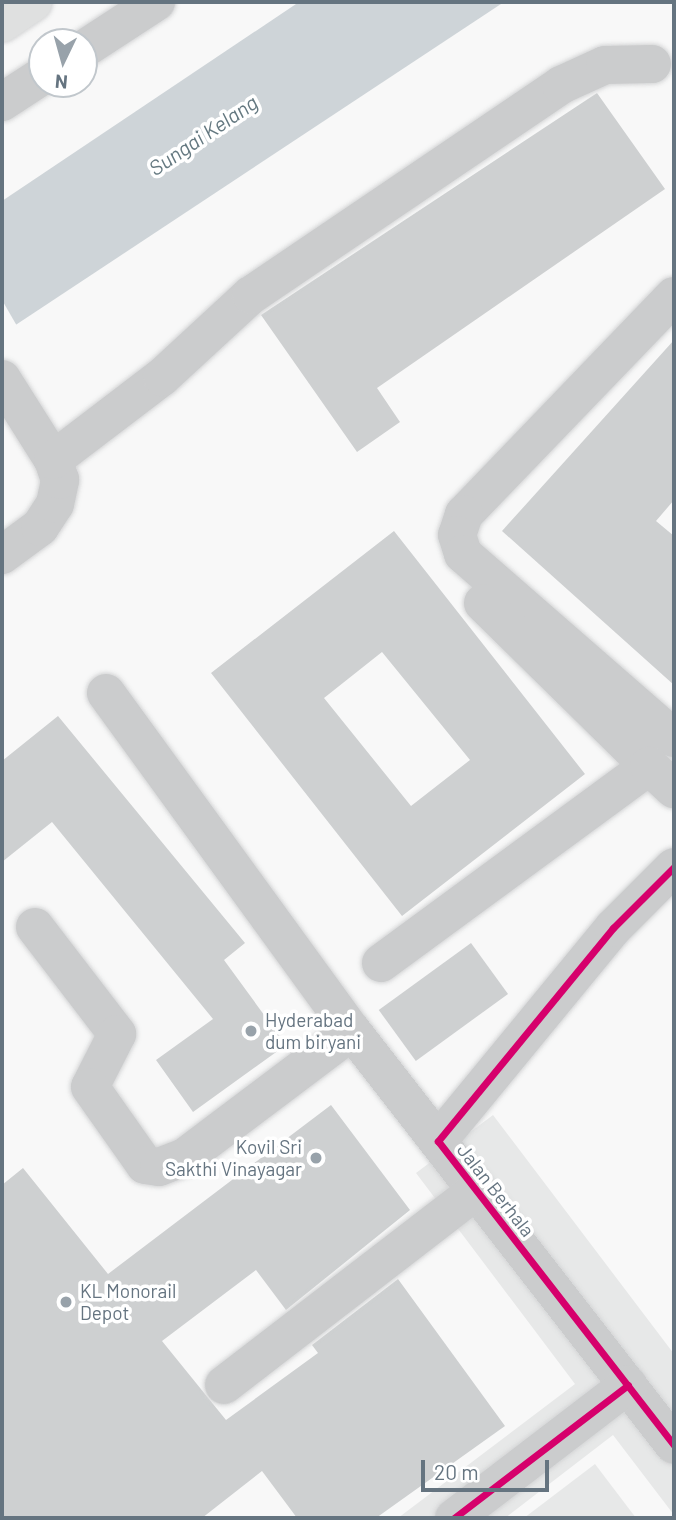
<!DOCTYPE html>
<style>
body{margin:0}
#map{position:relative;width:676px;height:1520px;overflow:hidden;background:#f8f8f8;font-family:Barlow,sans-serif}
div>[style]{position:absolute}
.built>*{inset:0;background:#e7e8e8}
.water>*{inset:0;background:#ced4d8}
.pier>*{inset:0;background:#f8f8f8}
.building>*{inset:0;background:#ced0d1;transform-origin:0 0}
.roads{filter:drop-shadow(0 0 2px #d4d5d6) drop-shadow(0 0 2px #d4d5d6)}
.minor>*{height:38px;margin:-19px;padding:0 19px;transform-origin:19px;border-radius:19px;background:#cbcccd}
.major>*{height:38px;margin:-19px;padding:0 19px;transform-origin:19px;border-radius:19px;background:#dfe0e0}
.cycleway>*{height:7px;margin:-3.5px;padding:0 3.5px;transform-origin:3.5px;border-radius:3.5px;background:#d6006c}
.dots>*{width:19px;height:19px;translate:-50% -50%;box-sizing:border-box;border:4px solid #fff;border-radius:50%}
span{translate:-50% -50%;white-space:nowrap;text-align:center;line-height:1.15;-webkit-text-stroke:7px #fff;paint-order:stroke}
.poi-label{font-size:19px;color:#657480}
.left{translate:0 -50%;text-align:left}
.right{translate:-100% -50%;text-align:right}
.street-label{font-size:19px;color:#657480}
.water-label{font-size:21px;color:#657981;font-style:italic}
.frame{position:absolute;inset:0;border:4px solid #657480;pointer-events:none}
.north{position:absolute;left:28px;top:28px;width:70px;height:70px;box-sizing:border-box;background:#fff;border:2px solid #c1c7cc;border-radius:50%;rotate:185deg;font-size:19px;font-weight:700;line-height:28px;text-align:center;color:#657480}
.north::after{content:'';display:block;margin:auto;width:24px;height:32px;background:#98a2aa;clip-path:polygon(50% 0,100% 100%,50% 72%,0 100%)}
.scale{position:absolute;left:421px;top:1460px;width:128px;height:32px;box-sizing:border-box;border:4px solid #657480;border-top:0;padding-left:9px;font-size:21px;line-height:24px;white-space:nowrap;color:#657480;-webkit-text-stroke:5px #fff;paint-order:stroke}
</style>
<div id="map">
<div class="built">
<div style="clip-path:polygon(493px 1115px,674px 1354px,674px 1515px,613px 1435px,505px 1518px,398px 1518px,575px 1384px,416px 1173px)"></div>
<div style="clip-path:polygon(595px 1464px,636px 1518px,524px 1518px)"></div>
</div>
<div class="water">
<div style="clip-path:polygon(299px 2px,504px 2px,2px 334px,2px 201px)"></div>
</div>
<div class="pier">
<div style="clip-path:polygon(2px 300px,17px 326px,2px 337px)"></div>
</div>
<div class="building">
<div style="clip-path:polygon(597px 93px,665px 189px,377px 388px,400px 422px,357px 452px,261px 315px)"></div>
<div style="clip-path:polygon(674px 340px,674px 500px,656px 521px,674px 536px,674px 685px,502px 531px)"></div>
<div style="clip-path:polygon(evenodd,394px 531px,585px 774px,402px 916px,211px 673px,394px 531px,382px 652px,470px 760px,411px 806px,324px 698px,382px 652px)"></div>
<div style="clip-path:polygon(58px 716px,245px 943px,224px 960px,286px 1045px,193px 1112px,156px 1060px,213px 1019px,52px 822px,2px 862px,2px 761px)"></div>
<div style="left:471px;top:943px;width:63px;height:114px;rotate:54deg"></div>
<div style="clip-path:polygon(331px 1105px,410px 1210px,286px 1310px,256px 1270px,162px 1341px,226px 1420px,318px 1353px,312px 1345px,398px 1279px,505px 1426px,376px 1518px,297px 1518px,262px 1471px,202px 1518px,2px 1518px,2px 1185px,23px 1168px,108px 1274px)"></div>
</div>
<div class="roads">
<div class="minor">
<div style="left:84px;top:49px;width:86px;rotate:-33.1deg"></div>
<div style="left:2px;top:102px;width:48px;rotate:-33deg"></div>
<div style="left:674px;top:296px;width:303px;rotate:133.9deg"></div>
<div style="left:464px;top:514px;width:22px;rotate:108deg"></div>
<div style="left:457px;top:535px;width:20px;rotate:72deg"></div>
<div style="left:463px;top:554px;width:280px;rotate:41.1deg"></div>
<div style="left:2px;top:379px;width:96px;rotate:57.8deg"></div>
<div style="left:2px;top:555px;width:47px;rotate:-36.4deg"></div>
<div style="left:40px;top:527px;width:27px;rotate:-57deg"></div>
<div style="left:55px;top:504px;width:25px;rotate:-78deg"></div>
<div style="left:60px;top:480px;width:21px;rotate:-109deg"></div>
<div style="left:53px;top:460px;width:137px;rotate:-37.3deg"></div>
<div style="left:162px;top:377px;width:121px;rotate:-42.7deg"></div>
<div style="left:251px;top:295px;width:374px;rotate:-34.1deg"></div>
<div style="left:561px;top:85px;width:48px;rotate:-24.4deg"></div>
<div style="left:605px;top:65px;width:47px;rotate:-1.2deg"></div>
<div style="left:483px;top:603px;width:233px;rotate:44.5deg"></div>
<div style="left:106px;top:693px;width:418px;rotate:54deg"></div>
<div style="left:352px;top:1031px;width:524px;rotate:52.13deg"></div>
<div style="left:35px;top:927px;width:135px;rotate:52.5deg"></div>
<div style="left:117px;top:1034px;width:59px;rotate:117deg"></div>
<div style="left:90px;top:1087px;width:95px;rotate:54.8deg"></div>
<div style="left:145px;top:1165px;width:14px;rotate:8deg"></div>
<div style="left:159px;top:1167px;width:28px;rotate:-21deg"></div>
<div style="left:185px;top:1157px;width:209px;rotate:-37deg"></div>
<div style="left:381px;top:963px;width:333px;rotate:-36.3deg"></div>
<div style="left:649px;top:766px;width:34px;rotate:43deg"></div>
<div style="left:438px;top:1141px;width:276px;rotate:-50.6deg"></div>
<div style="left:613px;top:928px;width:86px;rotate:-45deg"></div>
<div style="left:224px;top:1385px;width:319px;rotate:-37.6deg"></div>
<div style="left:454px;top:1518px;width:219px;rotate:-37.4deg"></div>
</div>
<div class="major">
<div style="left:2px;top:23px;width:37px;rotate:-34deg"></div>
</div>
</div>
<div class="cycleway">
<div style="left:674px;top:867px;width:86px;rotate:135deg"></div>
<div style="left:613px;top:928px;width:276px;rotate:129.4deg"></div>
<div style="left:438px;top:1141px;width:385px;rotate:52.2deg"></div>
<div style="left:454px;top:1518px;width:219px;rotate:-37.4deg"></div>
</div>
<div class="dots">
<div style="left:251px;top:1031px;background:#98a2aa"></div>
<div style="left:316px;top:1158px;background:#98a2aa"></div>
<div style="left:66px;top:1302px;background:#98a2aa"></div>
</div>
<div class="poi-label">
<span class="left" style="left:265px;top:1031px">Hyderabad<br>dum biryani</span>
<span class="right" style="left:302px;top:1158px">Kovil Sri<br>Sakthi Vinayagar</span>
<span class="left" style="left:80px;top:1302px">KL Monorail<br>Depot</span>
</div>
<div class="street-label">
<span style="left:496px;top:1190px;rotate:52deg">Jalan Berhala</span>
</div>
<div class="water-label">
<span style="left:203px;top:135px;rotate:-34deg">Sungai Kelang</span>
</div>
<div class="frame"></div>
<div class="north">N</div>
<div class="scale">20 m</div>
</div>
